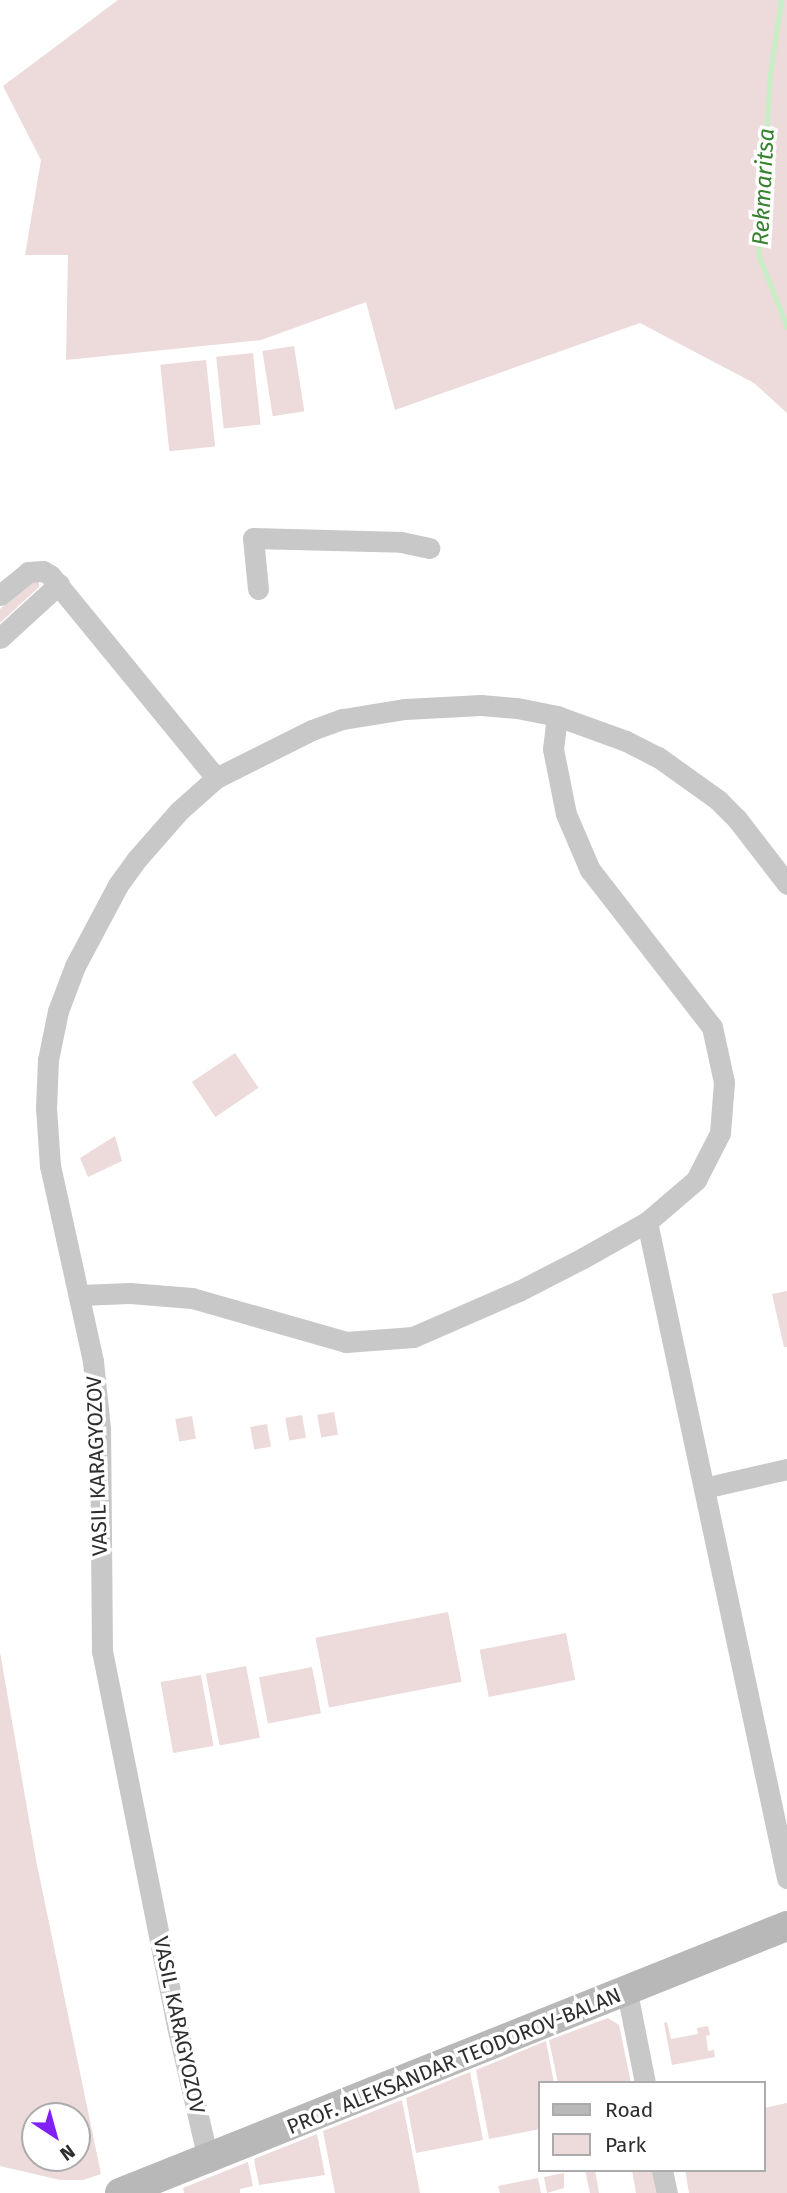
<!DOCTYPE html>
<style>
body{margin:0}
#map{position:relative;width:787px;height:2193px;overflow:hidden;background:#fff;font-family:"Fira Sans",sans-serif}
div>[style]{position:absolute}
.green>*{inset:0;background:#eddada;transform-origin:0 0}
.stream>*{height:5px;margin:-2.5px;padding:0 2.5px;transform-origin:2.5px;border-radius:2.5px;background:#c7eec4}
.street>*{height:21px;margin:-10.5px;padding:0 10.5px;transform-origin:10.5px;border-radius:10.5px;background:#c8c8c8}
.secondary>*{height:30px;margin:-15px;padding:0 15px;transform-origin:15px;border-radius:15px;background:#b8b8b8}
span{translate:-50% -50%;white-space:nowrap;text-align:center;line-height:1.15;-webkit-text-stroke:7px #fff;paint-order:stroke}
.street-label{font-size:21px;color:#2e2e2e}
.water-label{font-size:23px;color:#36832f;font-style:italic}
.legend{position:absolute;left:538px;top:2081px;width:228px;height:91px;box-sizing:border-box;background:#fff;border:2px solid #ababab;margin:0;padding:9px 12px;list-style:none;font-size:21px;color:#2e2e2e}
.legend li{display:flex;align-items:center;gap:14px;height:35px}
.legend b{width:35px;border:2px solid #ababab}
.north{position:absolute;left:21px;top:2102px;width:70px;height:70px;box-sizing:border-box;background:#fff;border:2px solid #ababab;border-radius:50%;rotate:144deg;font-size:19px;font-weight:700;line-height:28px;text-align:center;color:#2e2e2e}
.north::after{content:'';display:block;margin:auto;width:24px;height:32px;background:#8120f5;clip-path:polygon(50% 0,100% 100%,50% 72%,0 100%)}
</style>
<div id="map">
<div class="green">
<div style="clip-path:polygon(118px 0,787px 0,787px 413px,754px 383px,640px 323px,395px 410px,366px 302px,261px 340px,66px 360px,68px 255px,25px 255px,41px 160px,3px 86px)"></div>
<div style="left:294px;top:346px;width:66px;height:32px;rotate:81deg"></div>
<div style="left:253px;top:353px;width:72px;height:37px;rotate:84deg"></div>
<div style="left:206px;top:360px;width:87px;height:46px;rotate:84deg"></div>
<div style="clip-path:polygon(39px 580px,39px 587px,0 623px,0 609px,31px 581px)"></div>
<div style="left:235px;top:1053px;width:42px;height:52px;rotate:56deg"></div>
<div style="clip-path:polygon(115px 1136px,122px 1161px,88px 1177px,80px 1158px)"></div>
<div style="clip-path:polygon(787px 1291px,787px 1347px,784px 1347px,772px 1294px)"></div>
<div style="left:334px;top:1412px;width:23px;height:17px;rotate:80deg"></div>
<div style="left:302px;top:1415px;width:23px;height:17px;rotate:80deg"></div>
<div style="left:192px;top:1416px;width:23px;height:17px;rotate:80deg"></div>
<div style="left:267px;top:1424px;width:23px;height:17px;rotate:80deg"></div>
<div style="left:448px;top:1612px;width:71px;height:135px;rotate:79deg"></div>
<div style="left:566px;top:1633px;width:48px;height:88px;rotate:79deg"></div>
<div style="clip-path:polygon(evenodd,0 1652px,36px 1860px,101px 2174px,83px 2180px,60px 2180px,0 2166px,0 1652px,35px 2116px,77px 2116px,77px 2158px,35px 2158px,35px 2116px)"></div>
<div style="left:246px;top:1666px;width:73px;height:41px;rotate:79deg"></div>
<div style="left:312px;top:1667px;width:47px;height:54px;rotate:79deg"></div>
<div style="left:201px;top:1675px;width:72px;height:41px;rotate:80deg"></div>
<div style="clip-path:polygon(608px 2018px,619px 2025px,631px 2083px,558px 2083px,549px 2040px)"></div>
<div style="clip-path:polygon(667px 2022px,671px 2039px,698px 2034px,697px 2028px,708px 2026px,710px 2035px,706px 2036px,708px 2051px,714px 2050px,715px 2057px,672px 2065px,664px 2023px)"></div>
<div style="clip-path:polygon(546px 2041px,554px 2083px,540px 2083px,540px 2129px,489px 2139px,476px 2070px)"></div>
<div style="clip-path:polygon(470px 2072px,483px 2140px,416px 2153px,406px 2098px)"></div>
<div style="clip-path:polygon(402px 2100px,420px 2193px,335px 2193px,323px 2131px)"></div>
<div style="clip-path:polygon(787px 2103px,787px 2193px,689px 2193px,685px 2170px,764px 2170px,764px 2108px)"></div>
<div style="clip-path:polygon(317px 2134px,325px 2175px,259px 2185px,254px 2159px)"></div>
<div style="clip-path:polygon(248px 2162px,253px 2186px,240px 2189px,240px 2193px,184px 2193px,183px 2188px)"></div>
<div style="clip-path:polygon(585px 2170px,595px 2170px,599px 2193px,590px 2193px)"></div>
<div style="clip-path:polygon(632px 2170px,653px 2170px,657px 2193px,636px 2193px)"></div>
<div style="clip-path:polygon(564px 2173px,564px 2188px,547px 2193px,544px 2177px)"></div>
<div style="clip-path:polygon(538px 2178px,541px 2193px,500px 2193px,498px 2186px)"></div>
</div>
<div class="stream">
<div style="left:781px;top:0;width:75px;rotate:98.5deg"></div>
<div style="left:770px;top:74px;width:180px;rotate:93.8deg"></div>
<div style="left:758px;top:254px;width:79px;rotate:68.3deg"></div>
</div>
<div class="street">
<div style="left:258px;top:589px;width:51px;rotate:-95.6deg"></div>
<div style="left:253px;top:538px;width:148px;rotate:1.5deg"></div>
<div style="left:401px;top:542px;width:29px;rotate:12deg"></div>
<div style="left:0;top:595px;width:36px;rotate:-39deg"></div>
<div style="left:28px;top:572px;width:15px;rotate:-4deg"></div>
<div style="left:43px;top:571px;width:8px;rotate:30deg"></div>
<div style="left:50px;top:575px;width:262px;rotate:50.7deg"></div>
<div style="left:0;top:638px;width:80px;rotate:-42.5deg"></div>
<div style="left:647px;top:1222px;width:671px;rotate:77.95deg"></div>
<div style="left:80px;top:1295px;width:50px;rotate:-2.3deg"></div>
<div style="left:130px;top:1293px;width:62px;rotate:4.6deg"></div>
<div style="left:192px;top:1298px;width:160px;rotate:15.9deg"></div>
<div style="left:346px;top:1342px;width:67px;rotate:-4.3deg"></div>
<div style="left:413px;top:1337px;width:116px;rotate:-23.5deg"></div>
<div style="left:519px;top:1291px;width:72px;rotate:-27.3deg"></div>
<div style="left:583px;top:1258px;width:73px;rotate:-29.4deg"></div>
<div style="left:647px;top:1222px;width:65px;rotate:-40.6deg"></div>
<div style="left:696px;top:1180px;width:53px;rotate:-62.9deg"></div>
<div style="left:720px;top:1133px;width:51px;rotate:-85.5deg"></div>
<div style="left:724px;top:1082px;width:56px;rotate:-102.3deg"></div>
<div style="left:712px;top:1027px;width:199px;rotate:-127.8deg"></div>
<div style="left:590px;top:870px;width:61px;rotate:-113.2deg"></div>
<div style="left:566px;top:814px;width:66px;rotate:-101.3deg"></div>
<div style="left:553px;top:749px;width:33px;rotate:-83deg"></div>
<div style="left:704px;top:1488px;width:85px;rotate:-12.9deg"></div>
<div style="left:627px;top:1992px;width:93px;rotate:78.8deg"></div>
<div style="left:208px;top:2159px;width:137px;rotate:-103.1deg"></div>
<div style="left:177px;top:2026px;width:381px;rotate:-101.3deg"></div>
<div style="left:102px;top:1652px;width:224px;rotate:-90.5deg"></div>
<div style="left:100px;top:1428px;width:67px;rotate:-96deg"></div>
<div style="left:93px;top:1361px;width:200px;rotate:-102.4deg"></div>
<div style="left:50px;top:1166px;width:58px;rotate:-93.9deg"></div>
<div style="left:46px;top:1108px;width:48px;rotate:-87.6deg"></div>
<div style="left:48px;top:1060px;width:50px;rotate:-78.5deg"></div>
<div style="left:58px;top:1011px;width:48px;rotate:-69.3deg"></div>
<div style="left:75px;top:966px;width:92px;rotate:-62deg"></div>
<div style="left:118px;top:885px;width:31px;rotate:-54deg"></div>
<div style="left:136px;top:860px;width:65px;rotate:-48.7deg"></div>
<div style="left:179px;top:811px;width:50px;rotate:-41.7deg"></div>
<div style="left:216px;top:778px;width:107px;rotate:-26.6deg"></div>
<div style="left:312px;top:730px;width:33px;rotate:-20deg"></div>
<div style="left:343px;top:719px;width:63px;rotate:-9.2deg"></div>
<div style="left:405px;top:709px;width:76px;rotate:-3deg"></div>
<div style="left:481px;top:705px;width:36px;rotate:5deg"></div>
<div style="left:517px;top:708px;width:41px;rotate:11.3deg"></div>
<div style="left:557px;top:716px;width:73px;rotate:19.9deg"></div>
<div style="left:626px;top:741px;width:36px;rotate:27deg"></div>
<div style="left:658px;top:757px;width:74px;rotate:35.6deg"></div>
<div style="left:718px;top:800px;width:27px;rotate:45deg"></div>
<div style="left:737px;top:819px;width:82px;rotate:52.4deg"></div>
<div style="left:662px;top:2170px;width:24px;rotate:78deg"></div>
</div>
<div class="secondary">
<div style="left:120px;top:2193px;width:718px;rotate:-21.82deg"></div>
</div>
<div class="street-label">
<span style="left:97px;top:1466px;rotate:-92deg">VASIL KARAGYOZOV</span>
<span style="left:179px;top:2025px;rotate:78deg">VASIL KARAGYOZOV</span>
<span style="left:454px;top:2061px;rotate:-22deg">PROF. ALEKSANDAR TEODOROV-BALAN</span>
</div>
<div class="water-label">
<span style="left:763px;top:187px;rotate:-87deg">Rekmaritsa</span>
</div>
<ul class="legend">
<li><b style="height:9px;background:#b8b8b8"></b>Road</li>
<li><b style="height:19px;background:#eddada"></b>Park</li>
</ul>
<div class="north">N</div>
</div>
